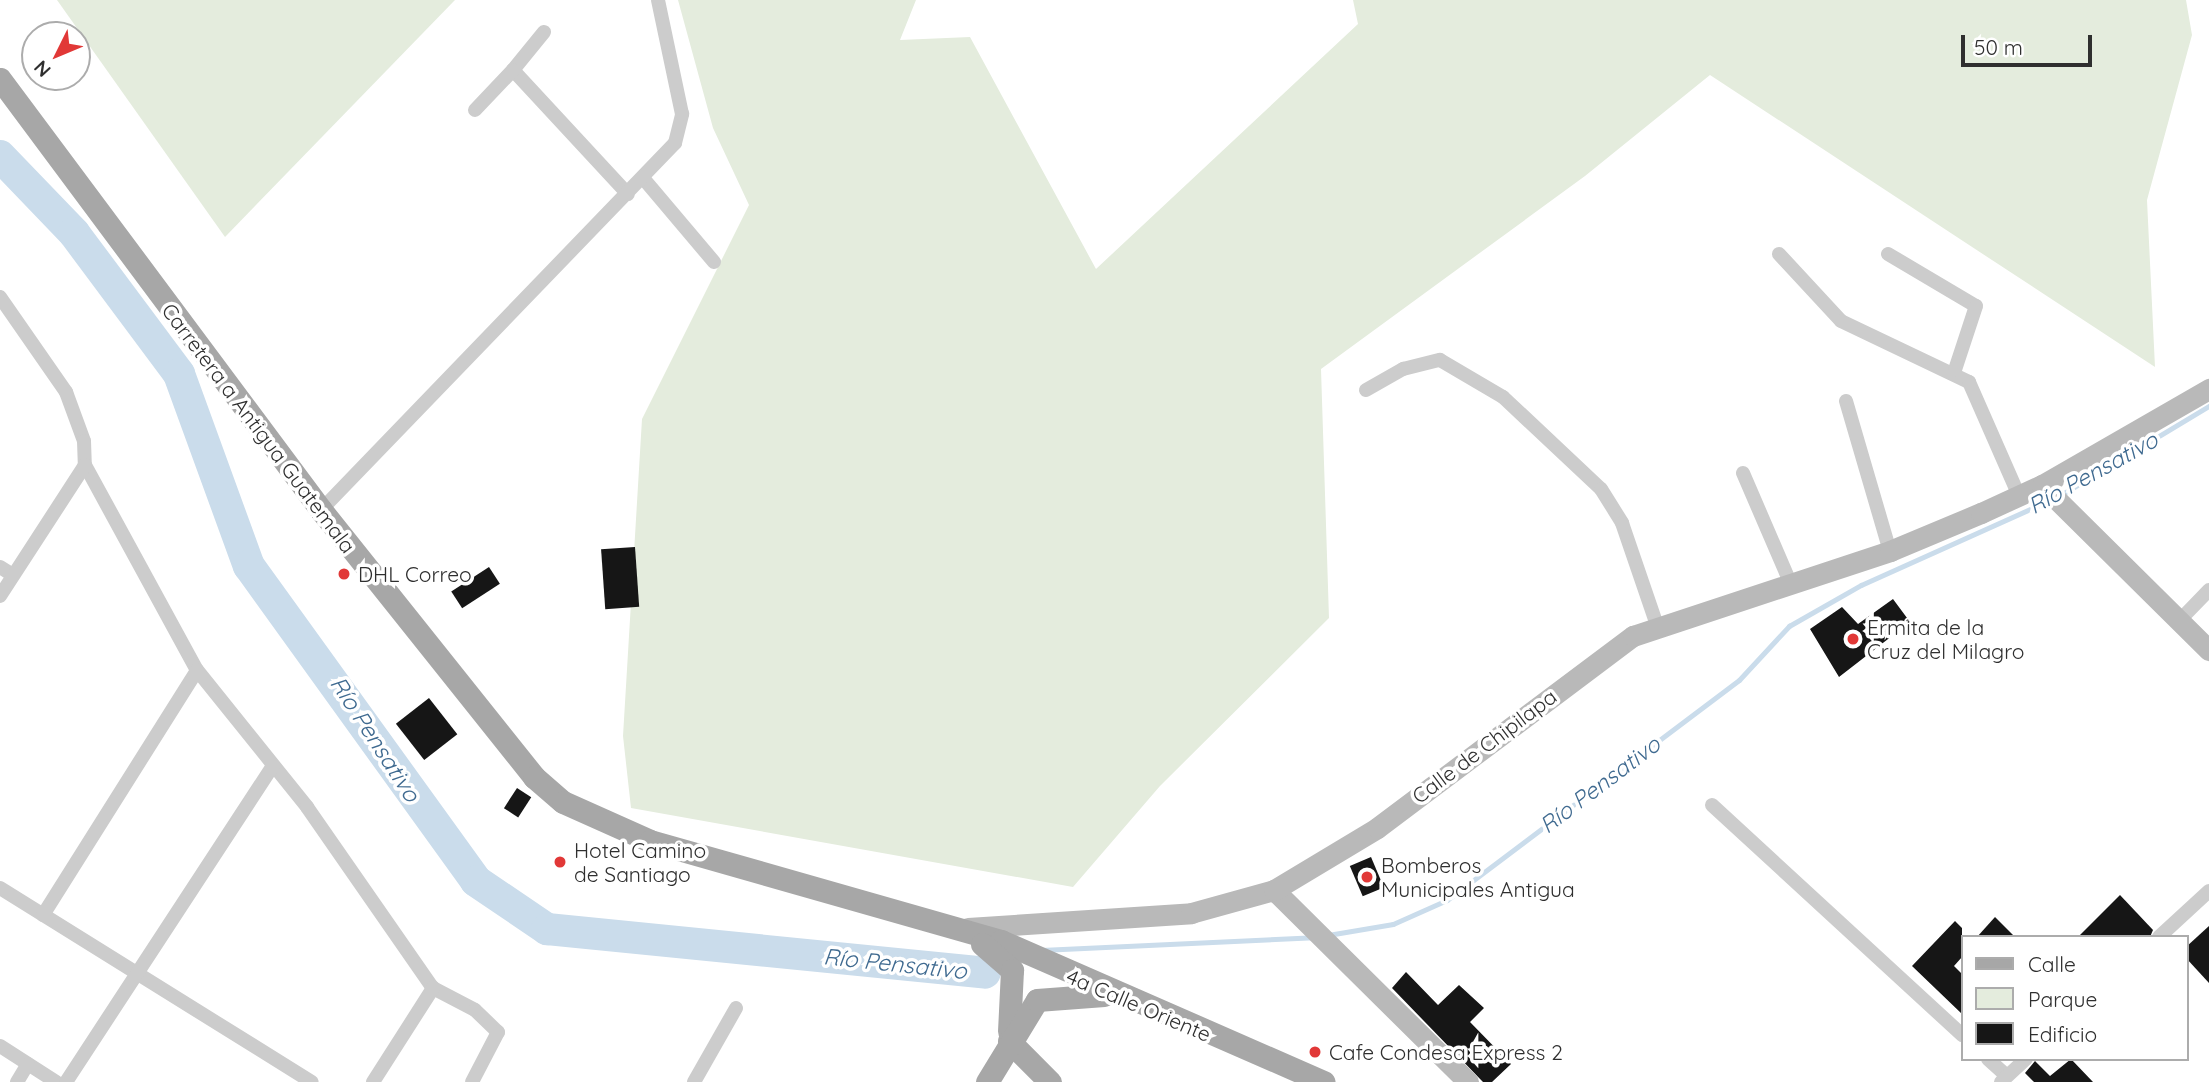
<!DOCTYPE html>
<meta charset="utf-8">
<style>
body{margin:0}
#map{position:relative;width:2209px;height:1082px;overflow:hidden;background:#fff;font-family:Quicksand,sans-serif}
div>[style]{position:absolute}
.green>*{inset:0;background:#e4ecdd}
.stream>*{height:5px;margin:-2.5px;padding:0 2.5px;transform-origin:2.5px;border-radius:2.5px;background:#cadceb}
.river>*{height:32px;margin:-16px;padding:0 16px;transform-origin:16px;border-radius:16px;background:#cadceb}
.building>*{inset:0;background:#161616;transform-origin:0 0}
.street>*{height:14px;margin:-7px;padding:0 7px;transform-origin:7px;border-radius:7px;background:#ccc}
.secondary>*{height:21px;margin:-10.5px;padding:0 10.5px;transform-origin:10.5px;border-radius:10.5px;background:#b9b9b9}
.primary>*{height:23px;margin:-11.5px;padding:0 11.5px;transform-origin:11.5px;border-radius:11.5px;background:#a7a7a7}
.dots>*{width:19px;height:19px;translate:-50% -50%;box-sizing:border-box;border:4px solid #fff;border-radius:50%}
span{translate:-50% -50%;white-space:nowrap;text-align:center;line-height:1.15;-webkit-text-stroke:7px #fff;paint-order:stroke}
.street-label{font-size:21px;color:#2f2f2f}
.poi-label{font-size:21px;color:#2f2f2f}
.left{translate:0 -50%;text-align:left}
.water-label{font-size:23px;color:#3f6a90;font-style:italic}
.legend{position:absolute;left:1961px;top:935px;width:228px;height:126px;box-sizing:border-box;background:#fff;border:2px solid #acacac;margin:0;padding:9px 12px;list-style:none;font-size:21px;color:#2f2f2f}
.legend li{display:flex;align-items:center;gap:14px;height:35px}
.legend b{width:35px;border:2px solid #acacac}
.north{position:absolute;left:21px;top:21px;width:70px;height:70px;box-sizing:border-box;background:#fff;border:2px solid #acacac;border-radius:50%;rotate:227deg;font-size:19px;font-weight:700;line-height:28px;text-align:center;color:#2f2f2f}
.north::after{content:'';display:block;margin:auto;width:24px;height:32px;background:#e13837;clip-path:polygon(50% 0,100% 100%,50% 72%,0 100%)}
.scale{position:absolute;left:1961px;top:35px;width:131px;height:32px;box-sizing:border-box;border:4px solid #2f2f2f;border-top:0;padding-left:9px;font-size:21px;line-height:24px;white-space:nowrap;color:#2f2f2f;-webkit-text-stroke:5px #fff;paint-order:stroke}
</style>
<div id="map">
<div class="green">
<div style="clip-path:polygon(57px 0,455px 0,225px 237px)"></div>
<div style="clip-path:polygon(678px 0,916px 0,900px 40px,970px 37px,1096px 269px,1358px 24px,1353px 0,2186px 0,2192px 35px,2147px 200px,2155px 367px,1710px 75px,1585px 176px,1321px 369px,1329px 618px,1160px 786px,1073px 887px,631px 808px,623px 736px,642px 419px,749px 205px,713px 128px)"></div>
</div>
<div class="stream">
<div style="left:2059px;top:496px;width:175px;rotate:-31deg"></div>
<div style="left:1328px;top:935px;width:66px;rotate:-9.6deg"></div>
<div style="left:1393px;top:924px;width:59px;rotate:-24deg"></div>
<div style="left:1447px;top:900px;width:366px;rotate:-37deg"></div>
<div style="left:1739px;top:680px;width:74px;rotate:-47.2deg"></div>
<div style="left:1789px;top:626px;width:83px;rotate:-29.7deg"></div>
<div style="left:1861px;top:585px;width:207px;rotate:-24.2deg"></div>
<div style="left:1041px;top:950px;width:273px;rotate:-2.7deg"></div>
<div style="left:985px;top:973px;width:16px;rotate:-18deg"></div>
</div>
<div class="river">
<div style="left:0;top:156px;width:107px;rotate:46.1deg"></div>
<div style="left:74px;top:233px;width:176px;rotate:53.3deg"></div>
<div style="left:179px;top:374px;width:204px;rotate:70deg"></div>
<div style="left:249px;top:566px;width:388px;rotate:54.2deg"></div>
<div style="left:476px;top:881px;width:86px;rotate:34.1deg"></div>
<div style="left:547px;top:929px;width:440px;rotate:5.7deg"></div>
</div>
<div class="building">
<div style="left:635px;top:547px;width:60px;height:34px;rotate:86deg"></div>
<div style="left:489px;top:567px;width:20px;height:45px;rotate:57deg"></div>
<div style="clip-path:polygon(1893px 599px,1910px 622px,1839px 677px,1810px 629px,1842px 607px,1858px 624px)"></div>
<div style="left:429px;top:698px;width:46px;height:42px;rotate:52deg"></div>
<div style="left:517px;top:788px;width:17px;height:24px;rotate:33deg"></div>
<div style="left:1371px;top:857px;width:33px;height:23px;rotate:67deg"></div>
<div style="clip-path:polygon(2120px 895px,2153px 930px,2150px 937px,2078px 937px)"></div>
<div style="clip-path:polygon(1995px 917px,2015px 937px,1977px 937px)"></div>
<div style="clip-path:polygon(1955px 921px,1962px 928px,1962px 957px,1954px 966px,1962px 974px,1962px 1014px,1912px 966px)"></div>
<div style="clip-path:polygon(2209px 926px,2209px 983px,2186px 958px,2186px 947px)"></div>
<div style="clip-path:polygon(1406px 972px,1438px 1005px,1459px 985px,1484px 1008px,1470px 1022px,1511px 1064px,1492px 1082px,1483px 1082px,1392px 988px)"></div>
<div style="clip-path:polygon(2071px 1059px,2093px 1082px,2034px 1082px,2025px 1073px,2035px 1061px,2050px 1076px)"></div>
</div>
<div class="street">
<div style="left:544px;top:32px;width:49px;rotate:129.2deg"></div>
<div style="left:513px;top:70px;width:169px;rotate:47.2deg"></div>
<div style="left:475px;top:110px;width:55px;rotate:-46.5deg"></div>
<div style="left:643px;top:178px;width:110px;rotate:49.8deg"></div>
<div style="left:1779px;top:254px;width:91px;rotate:47.2deg"></div>
<div style="left:1841px;top:321px;width:142px;rotate:25.5deg"></div>
<div style="left:1969px;top:382px;width:124px;rotate:66.3deg"></div>
<div style="left:1888px;top:254px;width:102px;rotate:30.6deg"></div>
<div style="left:1976px;top:306px;width:67px;rotate:108.2deg"></div>
<div style="left:0;top:297px;width:116px;rotate:55.2deg"></div>
<div style="left:66px;top:392px;width:52px;rotate:69.8deg"></div>
<div style="left:84px;top:441px;width:24px;rotate:88deg"></div>
<div style="left:85px;top:465px;width:234px;rotate:61.4deg"></div>
<div style="left:197px;top:670px;width:176px;rotate:51.2deg"></div>
<div style="left:307px;top:807px;width:221px;rotate:55.2deg"></div>
<div style="left:433px;top:988px;width:47px;rotate:27.6deg"></div>
<div style="left:475px;top:1010px;width:32px;rotate:44deg"></div>
<div style="left:498px;top:1032px;width:56px;rotate:117.5deg"></div>
<div style="left:1366px;top:390px;width:43px;rotate:-29.6deg"></div>
<div style="left:1403px;top:369px;width:38px;rotate:-14deg"></div>
<div style="left:1440px;top:360px;width:73px;rotate:30.4deg"></div>
<div style="left:1503px;top:397px;width:134px;rotate:43.2deg"></div>
<div style="left:1601px;top:489px;width:40px;rotate:58deg"></div>
<div style="left:1622px;top:523px;width:108px;rotate:71.1deg"></div>
<div style="left:1846px;top:401px;width:156px;rotate:73.7deg"></div>
<div style="left:1743px;top:473px;width:119px;rotate:66.7deg"></div>
<div style="left:321px;top:510px;width:510px;rotate:-46.03deg"></div>
<div style="left:675px;top:143px;width:30px;rotate:-76deg"></div>
<div style="left:682px;top:114px;width:116px;rotate:-101.9deg"></div>
<div style="left:0;top:567px;width:15px;rotate:32deg"></div>
<div style="left:0;top:596px;width:156px;rotate:-57deg"></div>
<div style="left:2179px;top:621px;width:43px;rotate:-45.9deg"></div>
<div style="left:1712px;top:805px;width:340px;rotate:42.6deg"></div>
<div style="left:0;top:888px;width:367px;rotate:31.9deg"></div>
<div style="left:43px;top:915px;width:289px;rotate:-57.8deg"></div>
<div style="left:2159px;top:937px;width:68px;rotate:-42.6deg"></div>
<div style="left:0;top:1046px;width:67px;rotate:32.7deg"></div>
<div style="left:1988px;top:1059px;width:25px;rotate:42deg"></div>
<div style="left:17px;top:1082px;width:21px;rotate:-59deg"></div>
<div style="left:66px;top:1082px;width:378px;rotate:-56.8deg"></div>
<div style="left:373px;top:1082px;width:112px;rotate:-57.4deg"></div>
<div style="left:694px;top:1082px;width:85px;rotate:-60.4deg"></div>
<div style="left:2001px;top:1082px;width:34px;rotate:-43deg"></div>
</div>
<div class="secondary">
<div style="left:2042px;top:485px;width:235px;rotate:44.7deg"></div>
<div style="left:1274px;top:890px;width:273px;rotate:44.7deg"></div>
<div style="left:968px;top:928px;width:224px;rotate:-3.8deg"></div>
<div style="left:1191px;top:913px;width:86px;rotate:-15.5deg"></div>
<div style="left:1274px;top:890px;width:120px;rotate:-31deg"></div>
<div style="left:1377px;top:828px;width:320px;rotate:-36.9deg"></div>
<div style="left:1633px;top:636px;width:271px;rotate:-18.3deg"></div>
<div style="left:1890px;top:551px;width:99px;rotate:-22.7deg"></div>
<div style="left:1981px;top:513px;width:67px;rotate:-24.7deg"></div>
<div style="left:2042px;top:485px;width:193px;rotate:-29.9deg"></div>
</div>
<div class="primary">
<div style="left:0;top:79px;width:537px;rotate:53.32deg"></div>
<div style="left:321px;top:510px;width:342px;rotate:51.4deg"></div>
<div style="left:534px;top:777px;width:38px;rotate:41deg"></div>
<div style="left:563px;top:802px;width:95px;rotate:24.1deg"></div>
<div style="left:650px;top:841px;width:365px;rotate:15.9deg"></div>
<div style="left:1001px;top:941px;width:352px;rotate:23.6deg"></div>
<div style="left:982px;top:944px;width:40px;rotate:41deg"></div>
<div style="left:1012px;top:970px;width:61px;rotate:92.8deg"></div>
<div style="left:1009px;top:1041px;width:58px;rotate:45deg"></div>
<div style="left:987px;top:1082px;width:96px;rotate:-58.6deg"></div>
<div style="left:1037px;top:1000px;width:67px;rotate:-4.3deg"></div>
</div>
<div class="dots">
<div style="left:344px;top:574px;background:#e13837"></div>
<div style="left:1853px;top:639px;background:#e13837"></div>
<div style="left:560px;top:862px;background:#e13837"></div>
<div style="left:1367px;top:877px;background:#e13837"></div>
<div style="left:1315px;top:1052px;background:#e13837"></div>
</div>
<div class="street-label">
<span style="left:259px;top:428px;rotate:53deg">Carretera a Antigua Guatemala</span>
<span style="left:1484px;top:746px;rotate:-37deg">Calle de Chipilapa</span>
<span style="left:1139px;top:1005px;rotate:23deg">4a Calle Oriente</span>
</div>
<div class="poi-label">
<span class="left" style="left:358px;top:574px">DHL Correo</span>
<span class="left" style="left:1867px;top:639px">Ermita de la<br>Cruz del Milagro</span>
<span class="left" style="left:574px;top:862px">Hotel Camino<br>de Santiago</span>
<span class="left" style="left:1381px;top:877px">Bomberos<br>Municipales Antigua</span>
<span class="left" style="left:1329px;top:1052px">Cafe Condesa Express 2</span>
</div>
<div class="water-label">
<span style="left:2093px;top:473px;rotate:-29deg">Río Pensativo</span>
<span style="left:375px;top:739px;rotate:57deg">Río Pensativo</span>
<span style="left:1600px;top:785px;rotate:-37deg">Río Pensativo</span>
<span style="left:895px;top:964px;rotate:6deg">Río Pensativo</span>
</div>
<ul class="legend">
<li><b style="height:9px;background:#a7a7a7"></b>Calle</li>
<li><b style="height:19px;background:#e4ecdd"></b>Parque</li>
<li><b style="height:19px;background:#161616"></b>Edificio</li>
</ul>
<div class="north">N</div>
<div class="scale">50 m</div>
</div>
